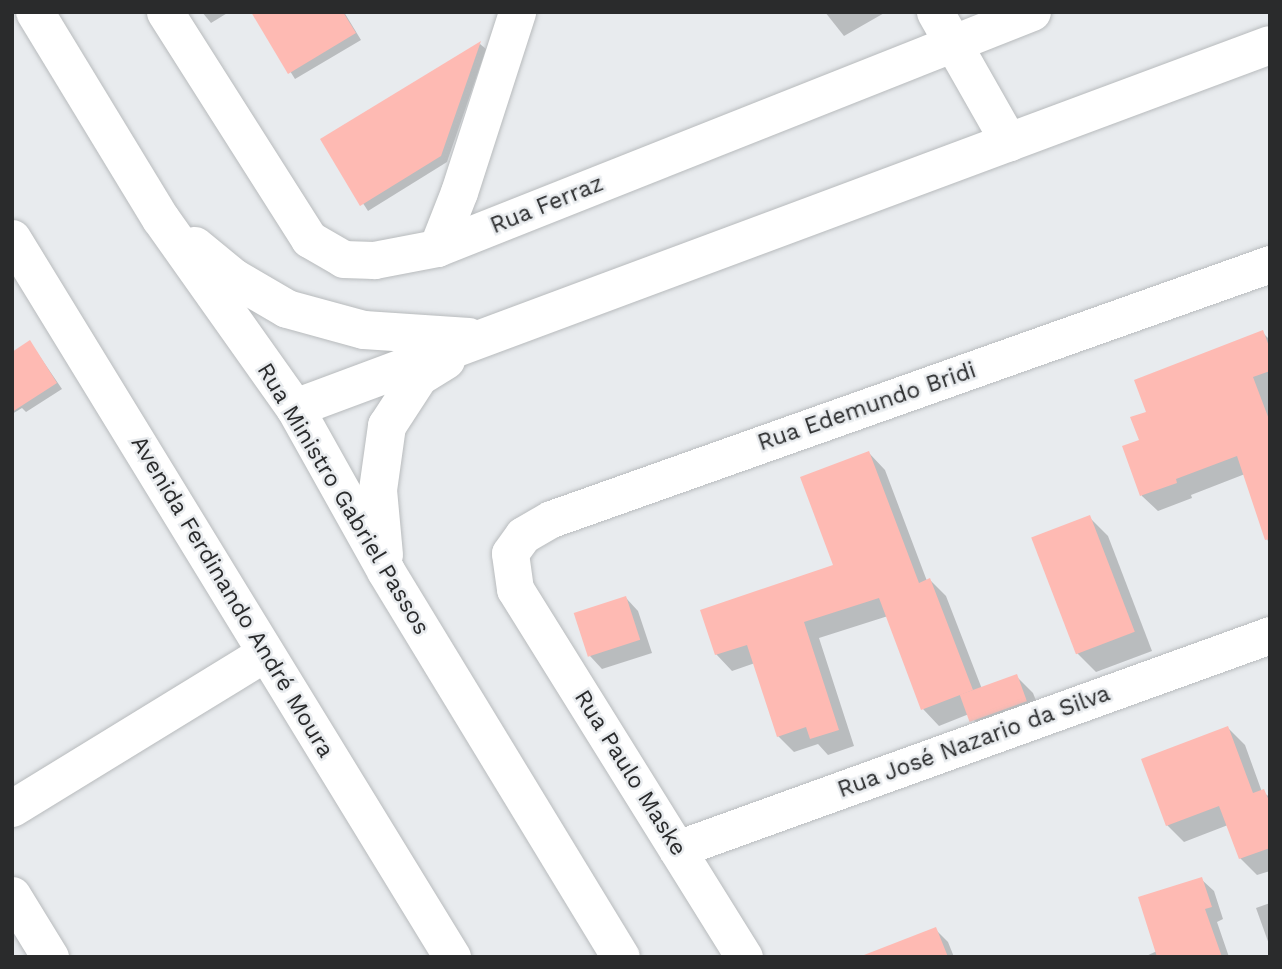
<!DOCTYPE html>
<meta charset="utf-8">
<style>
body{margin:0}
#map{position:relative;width:1282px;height:969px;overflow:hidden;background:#e8ebee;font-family:"Work Sans",sans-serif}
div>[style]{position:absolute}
.shadow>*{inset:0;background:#0003}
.building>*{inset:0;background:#febab3;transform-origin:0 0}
.roads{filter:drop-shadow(0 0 2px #b8bbbd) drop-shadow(0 0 2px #b8bbbd)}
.street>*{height:37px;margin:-18.5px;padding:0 18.5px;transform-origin:18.5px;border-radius:18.5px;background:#fff}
.secondary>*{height:38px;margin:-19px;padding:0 19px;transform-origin:19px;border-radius:19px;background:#fff}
span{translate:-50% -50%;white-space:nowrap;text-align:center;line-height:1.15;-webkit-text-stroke:5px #e8ebee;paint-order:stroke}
.street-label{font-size:23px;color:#2a2b2c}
.frame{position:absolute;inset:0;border:14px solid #2a2b2c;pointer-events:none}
</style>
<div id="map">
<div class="shadow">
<div style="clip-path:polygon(202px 12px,229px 12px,211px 23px)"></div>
<div style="clip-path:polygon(253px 12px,344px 12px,361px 40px,295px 79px)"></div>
<div style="clip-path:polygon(825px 12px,886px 12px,844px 36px)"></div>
<div style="clip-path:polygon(480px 44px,486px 49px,447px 162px,368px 211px,322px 140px)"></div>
<div style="clip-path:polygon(1262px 332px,1270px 340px,1270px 547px,1245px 474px,1191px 495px,1192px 498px,1158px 511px,1142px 496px,1124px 447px,1141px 441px,1148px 413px)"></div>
<div style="clip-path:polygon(30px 342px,62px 389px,26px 412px,22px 408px,12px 414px,12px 354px)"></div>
<div style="clip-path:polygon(869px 453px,885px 470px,927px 581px,930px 580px,946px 596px,982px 689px,1016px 676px,1033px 693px,1043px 718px,988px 737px,969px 714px,939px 726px,923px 709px,888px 616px,819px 638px,854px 746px,828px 755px,818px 744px,794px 752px,778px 736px,755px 663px,732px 671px,716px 654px,835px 566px)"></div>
<div style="clip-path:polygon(1089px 517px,1108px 536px,1152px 651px,1096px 672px,1077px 653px)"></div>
<div style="clip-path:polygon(626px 598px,638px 611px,652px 653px,602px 669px,590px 656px)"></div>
<div style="clip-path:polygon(1228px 728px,1245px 745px,1262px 792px,1270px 797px,1270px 871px,1257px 875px,1240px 858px,1228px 825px,1184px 842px,1167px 825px)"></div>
<div style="clip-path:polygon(1201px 879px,1214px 891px,1223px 919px,1217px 922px,1229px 957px,1144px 957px,1157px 951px)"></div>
<div style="clip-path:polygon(1270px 903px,1270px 947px,1256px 908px)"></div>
<div style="clip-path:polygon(935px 929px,948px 942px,954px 957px,894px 957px)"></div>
</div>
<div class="building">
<div style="clip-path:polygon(251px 12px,343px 12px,356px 33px,288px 74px)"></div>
<div style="clip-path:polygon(481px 41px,441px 156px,360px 206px,320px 139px)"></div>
<div style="clip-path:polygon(1263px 330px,1270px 349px,1270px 371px,1253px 377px,1270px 422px,1270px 539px,1265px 540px,1237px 456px,1176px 479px,1177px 483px,1140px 496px,1122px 446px,1139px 440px,1130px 417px,1146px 412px,1134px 380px)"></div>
<div style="clip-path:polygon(30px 340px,57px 383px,12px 412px,12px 352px)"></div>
<div style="clip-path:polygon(869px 451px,919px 583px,930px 578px,973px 690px,921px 710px,879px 598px,804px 622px,839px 730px,810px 739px,806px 727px,777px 737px,747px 645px,715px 655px,700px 610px,833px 565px,800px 477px)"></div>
<div style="left:1090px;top:515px;width:125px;height:63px;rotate:69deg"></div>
<div style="left:626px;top:596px;width:46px;height:55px;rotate:72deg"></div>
<div style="left:1017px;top:674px;width:29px;height:61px;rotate:70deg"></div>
<div style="clip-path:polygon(1228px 726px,1253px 793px,1264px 789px,1270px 803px,1270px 848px,1239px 859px,1219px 806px,1166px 826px,1141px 759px)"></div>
<div style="clip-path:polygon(1202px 877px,1212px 907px,1205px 909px,1222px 957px,1157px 957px,1138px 897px)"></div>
<div style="clip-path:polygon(936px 927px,948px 957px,864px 957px,864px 955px)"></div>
</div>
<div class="roads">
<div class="street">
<div style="left:165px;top:12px;width:269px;rotate:57.6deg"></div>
<div style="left:309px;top:239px;width:39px;rotate:30deg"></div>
<div style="left:343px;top:259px;width:31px;rotate:2deg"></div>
<div style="left:374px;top:260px;width:64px;rotate:-10.8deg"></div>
<div style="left:437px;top:248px;width:640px;rotate:-21.64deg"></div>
<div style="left:935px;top:12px;width:150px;rotate:60.4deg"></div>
<div style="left:12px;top:238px;width:843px;rotate:58.53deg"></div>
<div style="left:437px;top:248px;width:60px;rotate:-68.6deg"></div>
<div style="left:459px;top:192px;width:189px;rotate:-72.1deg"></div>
<div style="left:12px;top:808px;width:297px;rotate:-31.5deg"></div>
<div style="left:677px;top:849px;width:630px;rotate:-19.84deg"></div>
<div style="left:12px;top:895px;width:73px;rotate:58.5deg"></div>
<div style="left:744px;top:957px;width:433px;rotate:-121.9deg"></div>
<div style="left:515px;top:589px;width:36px;rotate:-98deg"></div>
<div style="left:510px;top:553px;width:22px;rotate:-54deg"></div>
<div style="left:523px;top:535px;width:32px;rotate:-30deg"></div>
<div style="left:551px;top:519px;width:763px;rotate:-19.53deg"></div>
</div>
<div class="secondary">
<div style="left:35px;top:12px;width:242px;rotate:58.7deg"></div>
<div style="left:161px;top:219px;width:232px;rotate:54.7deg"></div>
<div style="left:295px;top:408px;width:187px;rotate:60.8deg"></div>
<div style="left:386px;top:571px;width:452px;rotate:58.7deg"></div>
<div style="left:195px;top:246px;width:50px;rotate:39.4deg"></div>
<div style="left:234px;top:278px;width:61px;rotate:30.3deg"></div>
<div style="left:287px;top:309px;width:80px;rotate:15.3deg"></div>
<div style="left:364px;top:330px;width:105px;rotate:3.8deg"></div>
<div style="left:295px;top:408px;width:1040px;rotate:-20.42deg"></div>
<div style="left:384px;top:555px;width:65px;rotate:-95.3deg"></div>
<div style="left:378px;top:490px;width:65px;rotate:-82deg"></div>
<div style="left:387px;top:426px;width:59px;rotate:-56.9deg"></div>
<div style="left:419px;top:377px;width:32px;rotate:-32deg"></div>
</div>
</div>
<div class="street-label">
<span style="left:547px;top:205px;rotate:-22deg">Rua Ferraz</span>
<span style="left:867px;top:407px;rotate:-19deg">Rua Edemundo Bridi</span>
<span style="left:343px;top:499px;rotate:59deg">Rua Ministro Gabriel Passos</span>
<span style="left:232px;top:597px;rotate:59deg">Avenida Ferdinando André Moura</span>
<span style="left:974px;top:742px;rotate:-20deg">Rua José Nazario da Silva</span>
<span style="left:630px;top:773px;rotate:58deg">Rua Paulo Maske</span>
</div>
<div class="frame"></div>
</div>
